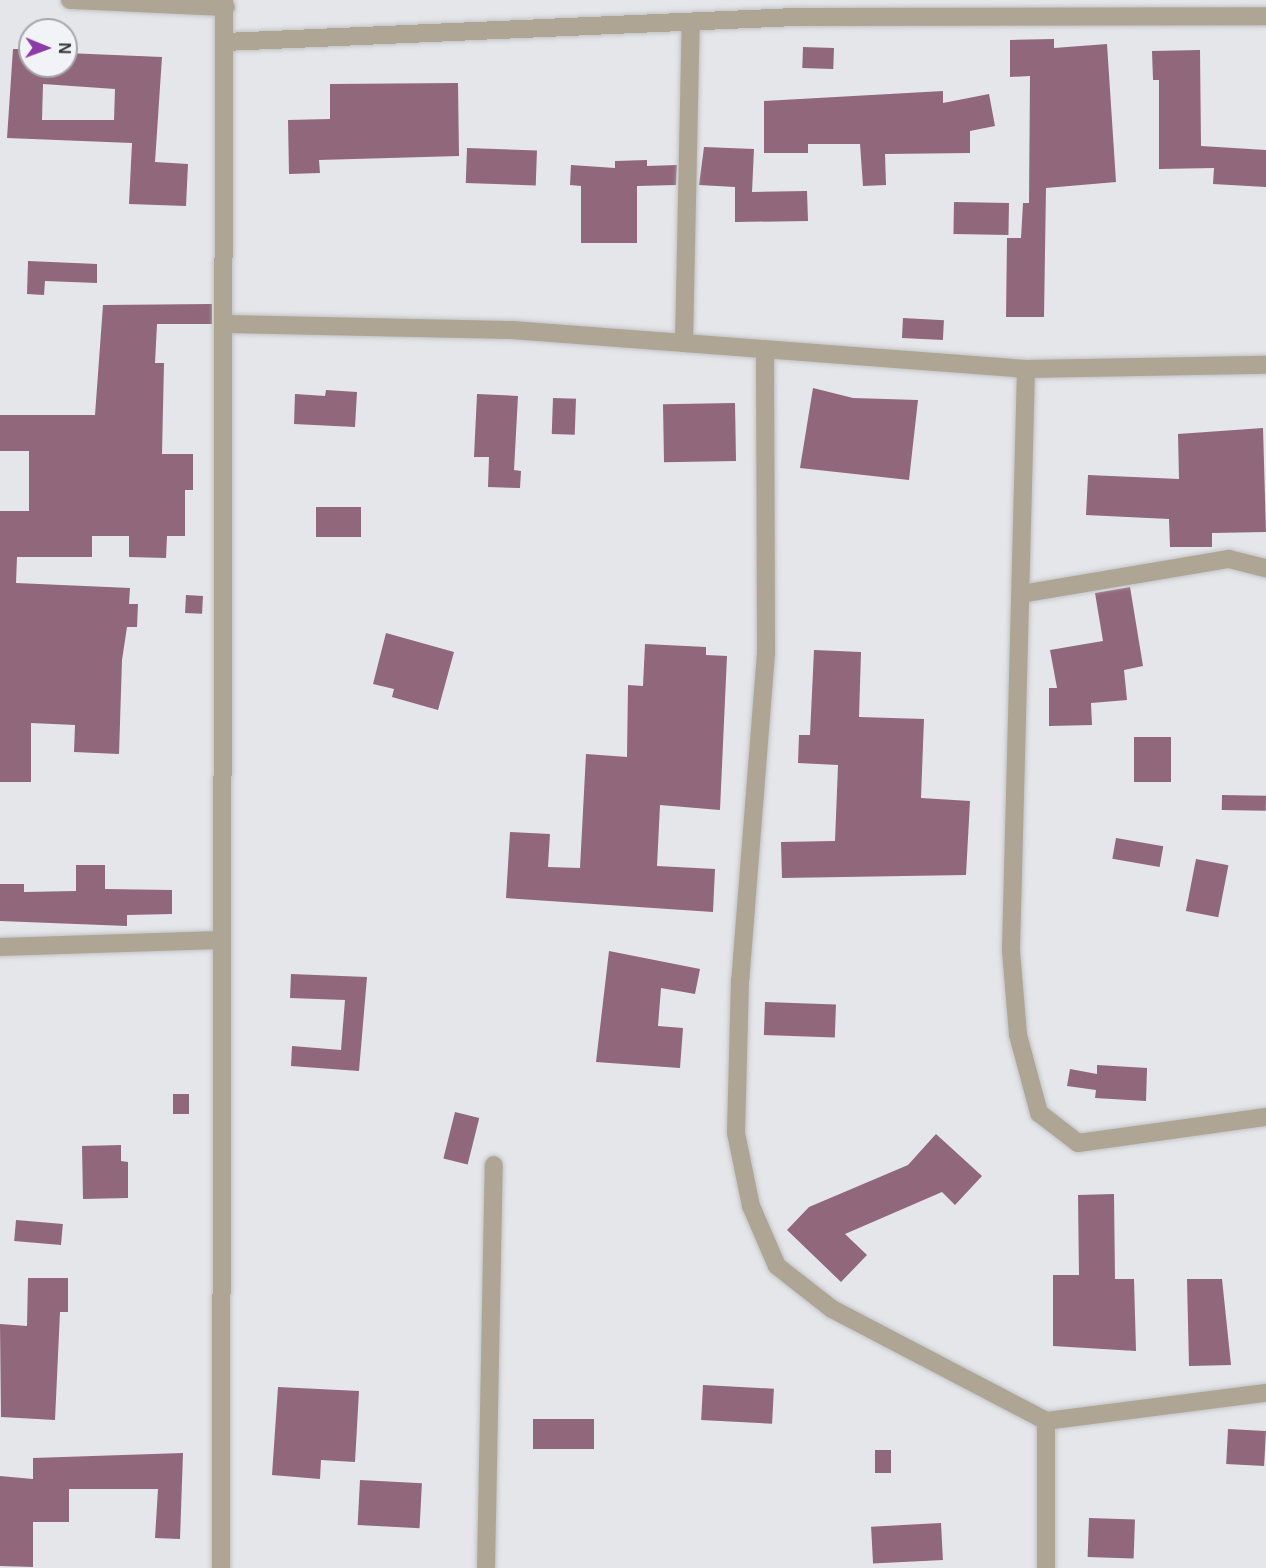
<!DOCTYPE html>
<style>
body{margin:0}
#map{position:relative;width:1266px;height:1568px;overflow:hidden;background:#e4e6e9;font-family:Helvetica,sans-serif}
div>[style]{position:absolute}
.building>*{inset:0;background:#91677b;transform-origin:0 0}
.roads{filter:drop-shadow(0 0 2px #c1c3c5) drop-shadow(0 0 2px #c1c3c5)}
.street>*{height:18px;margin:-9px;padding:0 9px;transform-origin:9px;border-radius:9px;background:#afa594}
span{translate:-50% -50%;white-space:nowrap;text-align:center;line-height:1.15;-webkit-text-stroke:6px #f2f3f7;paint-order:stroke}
.north{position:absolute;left:18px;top:18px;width:60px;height:60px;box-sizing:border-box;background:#f2f3f7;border:2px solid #a6a7aa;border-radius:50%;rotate:91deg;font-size:16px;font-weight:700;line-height:24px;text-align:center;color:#353537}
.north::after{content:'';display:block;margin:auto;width:21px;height:27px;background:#8d3baa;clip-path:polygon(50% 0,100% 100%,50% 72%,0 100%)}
</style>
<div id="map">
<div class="building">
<div style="clip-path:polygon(1054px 39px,1054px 48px,1107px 44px,1116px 182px,1046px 188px,1044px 317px,1006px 317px,1007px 238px,1021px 238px,1023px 203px,1029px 203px,1030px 76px,1010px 77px,1010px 40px)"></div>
<div style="left:803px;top:47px;width:31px;height:21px;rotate:2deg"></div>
<div style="clip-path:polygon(evenodd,13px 49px,30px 49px,30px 66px,66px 66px,66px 53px,162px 57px,155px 162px,188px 164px,186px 206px,129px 204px,132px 143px,7px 138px,13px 49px,43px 84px,115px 89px,114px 120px,42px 120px,43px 84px)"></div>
<div style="clip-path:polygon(1200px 50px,1201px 146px,1266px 150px,1266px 187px,1213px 184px,1214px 168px,1159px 169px,1159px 80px,1153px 80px,1152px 51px)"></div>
<div style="clip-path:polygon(458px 83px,459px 156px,319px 160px,320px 173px,289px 174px,288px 120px,330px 119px,330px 84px)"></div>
<div style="clip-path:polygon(943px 91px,943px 103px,989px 94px,995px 126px,970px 131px,970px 153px,885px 154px,886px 185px,863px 186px,860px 144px,808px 144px,808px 153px,764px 153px,764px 101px)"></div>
<div style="clip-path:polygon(704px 147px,754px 149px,752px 192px,807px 191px,808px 221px,735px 222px,735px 187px,699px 185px)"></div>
<div style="left:467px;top:148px;width:70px;height:35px;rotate:2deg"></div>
<div style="clip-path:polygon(647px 160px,647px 166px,677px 165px,676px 185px,637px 186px,637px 243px,581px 243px,581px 186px,570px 185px,571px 165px,615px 168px,615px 161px)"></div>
<div style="left:954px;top:202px;width:55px;height:32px;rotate:1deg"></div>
<div style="clip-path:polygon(28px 261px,97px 264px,97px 283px,45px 281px,44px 295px,27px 294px)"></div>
<div style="clip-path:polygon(212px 304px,212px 324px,157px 324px,155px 363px,164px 363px,162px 454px,193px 454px,193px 490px,185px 490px,185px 536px,167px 536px,166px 558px,129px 557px,129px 536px,92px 536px,92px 557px,17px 557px,16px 583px,130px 588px,129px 604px,138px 604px,137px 627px,127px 627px,122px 660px,119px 754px,74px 752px,75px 725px,31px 723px,31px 782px,0 782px,0 511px,29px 511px,29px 451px,0 451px,0 415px,95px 415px,103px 305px)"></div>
<div style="left:903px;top:318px;width:41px;height:20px;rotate:3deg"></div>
<div style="clip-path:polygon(813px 388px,853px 398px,918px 400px,909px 480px,800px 468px)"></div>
<div style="clip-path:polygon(326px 390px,357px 392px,355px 427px,294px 424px,295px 394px,325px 396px)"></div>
<div style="clip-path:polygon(477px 394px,518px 396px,514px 470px,521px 471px,520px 488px,488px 487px,489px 457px,474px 457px)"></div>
<div style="left:553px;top:398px;width:23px;height:36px;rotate:2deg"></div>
<div style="left:735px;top:403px;width:58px;height:72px;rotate:89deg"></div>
<div style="clip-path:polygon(1263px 428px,1266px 532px,1212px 533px,1212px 547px,1170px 547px,1169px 519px,1086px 515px,1088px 475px,1179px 479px,1178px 434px)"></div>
<div style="left:316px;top:507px;width:45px;height:30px"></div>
<div style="clip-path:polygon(1130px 587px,1143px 666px,1124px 670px,1127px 700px,1091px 703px,1092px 725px,1049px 726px,1049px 688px,1057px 688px,1050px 650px,1103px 641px,1095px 593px)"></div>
<div style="left:186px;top:595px;width:17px;height:18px;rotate:3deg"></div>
<div style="clip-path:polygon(386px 633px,454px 652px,438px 710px,392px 697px,394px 689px,373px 684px)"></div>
<div style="clip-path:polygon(645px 644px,706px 647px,706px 655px,727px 656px,720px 810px,660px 805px,657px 866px,715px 869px,713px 912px,506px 898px,510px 832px,550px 834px,548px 867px,580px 868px,586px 754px,627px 757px,628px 685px,643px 686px)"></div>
<div style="clip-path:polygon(814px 650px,861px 652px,859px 717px,924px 719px,921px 798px,970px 801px,966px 875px,782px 878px,781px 842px,835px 841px,838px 765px,798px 763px,799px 735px,810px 735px)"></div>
<div style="left:1134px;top:737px;width:37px;height:45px"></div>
<div style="left:1222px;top:795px;width:44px;height:15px;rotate:1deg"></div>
<div style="left:1116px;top:838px;width:48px;height:21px;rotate:10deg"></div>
<div style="left:1196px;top:859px;width:33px;height:53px;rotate:11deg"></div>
<div style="clip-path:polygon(76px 865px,105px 865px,105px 889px,172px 890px,172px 914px,127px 915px,127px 926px,0 921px,0 884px,24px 884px,24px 892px,76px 891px)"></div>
<div style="clip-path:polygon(609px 951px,700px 969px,695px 994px,661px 988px,658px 1026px,683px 1028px,680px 1068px,596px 1062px)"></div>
<div style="clip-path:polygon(291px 974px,367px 977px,359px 1071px,291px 1066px,292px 1046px,341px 1050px,345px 1000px,290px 998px)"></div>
<div style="left:765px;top:1002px;width:71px;height:33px;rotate:2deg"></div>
<div style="clip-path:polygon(1097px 1065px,1147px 1068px,1146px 1101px,1095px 1098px,1096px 1090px,1067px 1086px,1070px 1069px,1097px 1074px)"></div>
<div style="left:189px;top:1094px;width:20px;height:16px;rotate:90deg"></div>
<div style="left:455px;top:1112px;width:25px;height:48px;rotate:14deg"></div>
<div style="clip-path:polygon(936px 1134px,982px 1176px,955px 1205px,942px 1192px,845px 1234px,867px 1255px,841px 1282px,787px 1230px,809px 1207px,908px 1165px)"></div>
<div style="clip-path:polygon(121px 1145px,121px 1161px,128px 1162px,128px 1198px,83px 1199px,82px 1146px)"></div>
<div style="clip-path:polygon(1114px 1194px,1115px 1279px,1134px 1279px,1136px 1351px,1053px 1346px,1053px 1275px,1079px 1275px,1078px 1195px)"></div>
<div style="left:16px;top:1220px;width:47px;height:21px;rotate:5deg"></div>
<div style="clip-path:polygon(28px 1278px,68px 1278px,68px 1312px,60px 1312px,55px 1420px,1px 1417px,0 1324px,27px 1326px)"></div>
<div style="clip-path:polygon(1187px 1279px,1222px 1279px,1231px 1365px,1189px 1366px)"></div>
<div style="left:703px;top:1385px;width:71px;height:35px;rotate:3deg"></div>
<div style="clip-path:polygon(278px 1387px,359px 1391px,355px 1462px,321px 1460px,320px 1479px,272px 1475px)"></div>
<div style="left:533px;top:1419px;width:61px;height:30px"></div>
<div style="left:1228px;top:1429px;width:38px;height:35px;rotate:3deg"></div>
<div style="left:875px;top:1450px;width:16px;height:23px"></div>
<div style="clip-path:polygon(183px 1453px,180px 1539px,155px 1538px,158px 1489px,69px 1489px,69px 1522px,33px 1522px,33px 1567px,0 1566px,0 1476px,33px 1479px,33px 1458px)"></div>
<div style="left:360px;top:1480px;width:62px;height:45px;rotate:3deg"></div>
<div style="left:1089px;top:1518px;width:46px;height:39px;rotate:2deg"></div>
<div style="left:941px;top:1523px;width:37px;height:70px;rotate:87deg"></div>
</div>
<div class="roads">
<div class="street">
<div style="left:70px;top:0;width:156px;rotate:2.6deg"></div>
<div style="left:225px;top:42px;width:571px;rotate:-2.51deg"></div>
<div style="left:795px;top:17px;width:471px;rotate:-0.1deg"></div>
<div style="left:224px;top:324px;width:288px;rotate:1.2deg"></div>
<div style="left:512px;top:330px;width:515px;rotate:4.34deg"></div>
<div style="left:1026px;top:369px;width:240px;rotate:-1deg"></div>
<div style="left:684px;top:343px;width:321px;rotate:-88.8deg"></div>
<div style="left:765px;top:349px;width:304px;rotate:89.8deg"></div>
<div style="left:766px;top:653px;width:328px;rotate:94.5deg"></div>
<div style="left:740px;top:980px;width:153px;rotate:91.5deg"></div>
<div style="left:736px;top:1133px;width:75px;rotate:78.4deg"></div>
<div style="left:751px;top:1206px;width:65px;rotate:66.6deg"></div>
<div style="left:777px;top:1266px;width:70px;rotate:38deg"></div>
<div style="left:832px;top:1309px;width:242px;rotate:27.6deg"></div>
<div style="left:1046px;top:1421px;width:222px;rotate:-7.3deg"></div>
<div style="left:1026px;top:369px;width:582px;rotate:91.48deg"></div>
<div style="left:1011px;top:951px;width:84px;rotate:85.2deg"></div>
<div style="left:1018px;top:1035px;width:81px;rotate:74.9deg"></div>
<div style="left:1039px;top:1113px;width:49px;rotate:37.6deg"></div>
<div style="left:1078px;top:1143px;width:190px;rotate:-7.9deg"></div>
<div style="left:1021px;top:594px;width:211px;rotate:-9.6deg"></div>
<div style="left:1229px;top:559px;width:38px;rotate:14deg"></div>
<div style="left:0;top:947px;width:219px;rotate:-1.8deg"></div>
<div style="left:221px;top:1568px;width:1568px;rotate:-89.89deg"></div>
<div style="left:486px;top:1568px;width:403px;rotate:-88.9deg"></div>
<div style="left:1046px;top:1568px;width:147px;rotate:-90deg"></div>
</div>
</div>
<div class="north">N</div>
</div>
